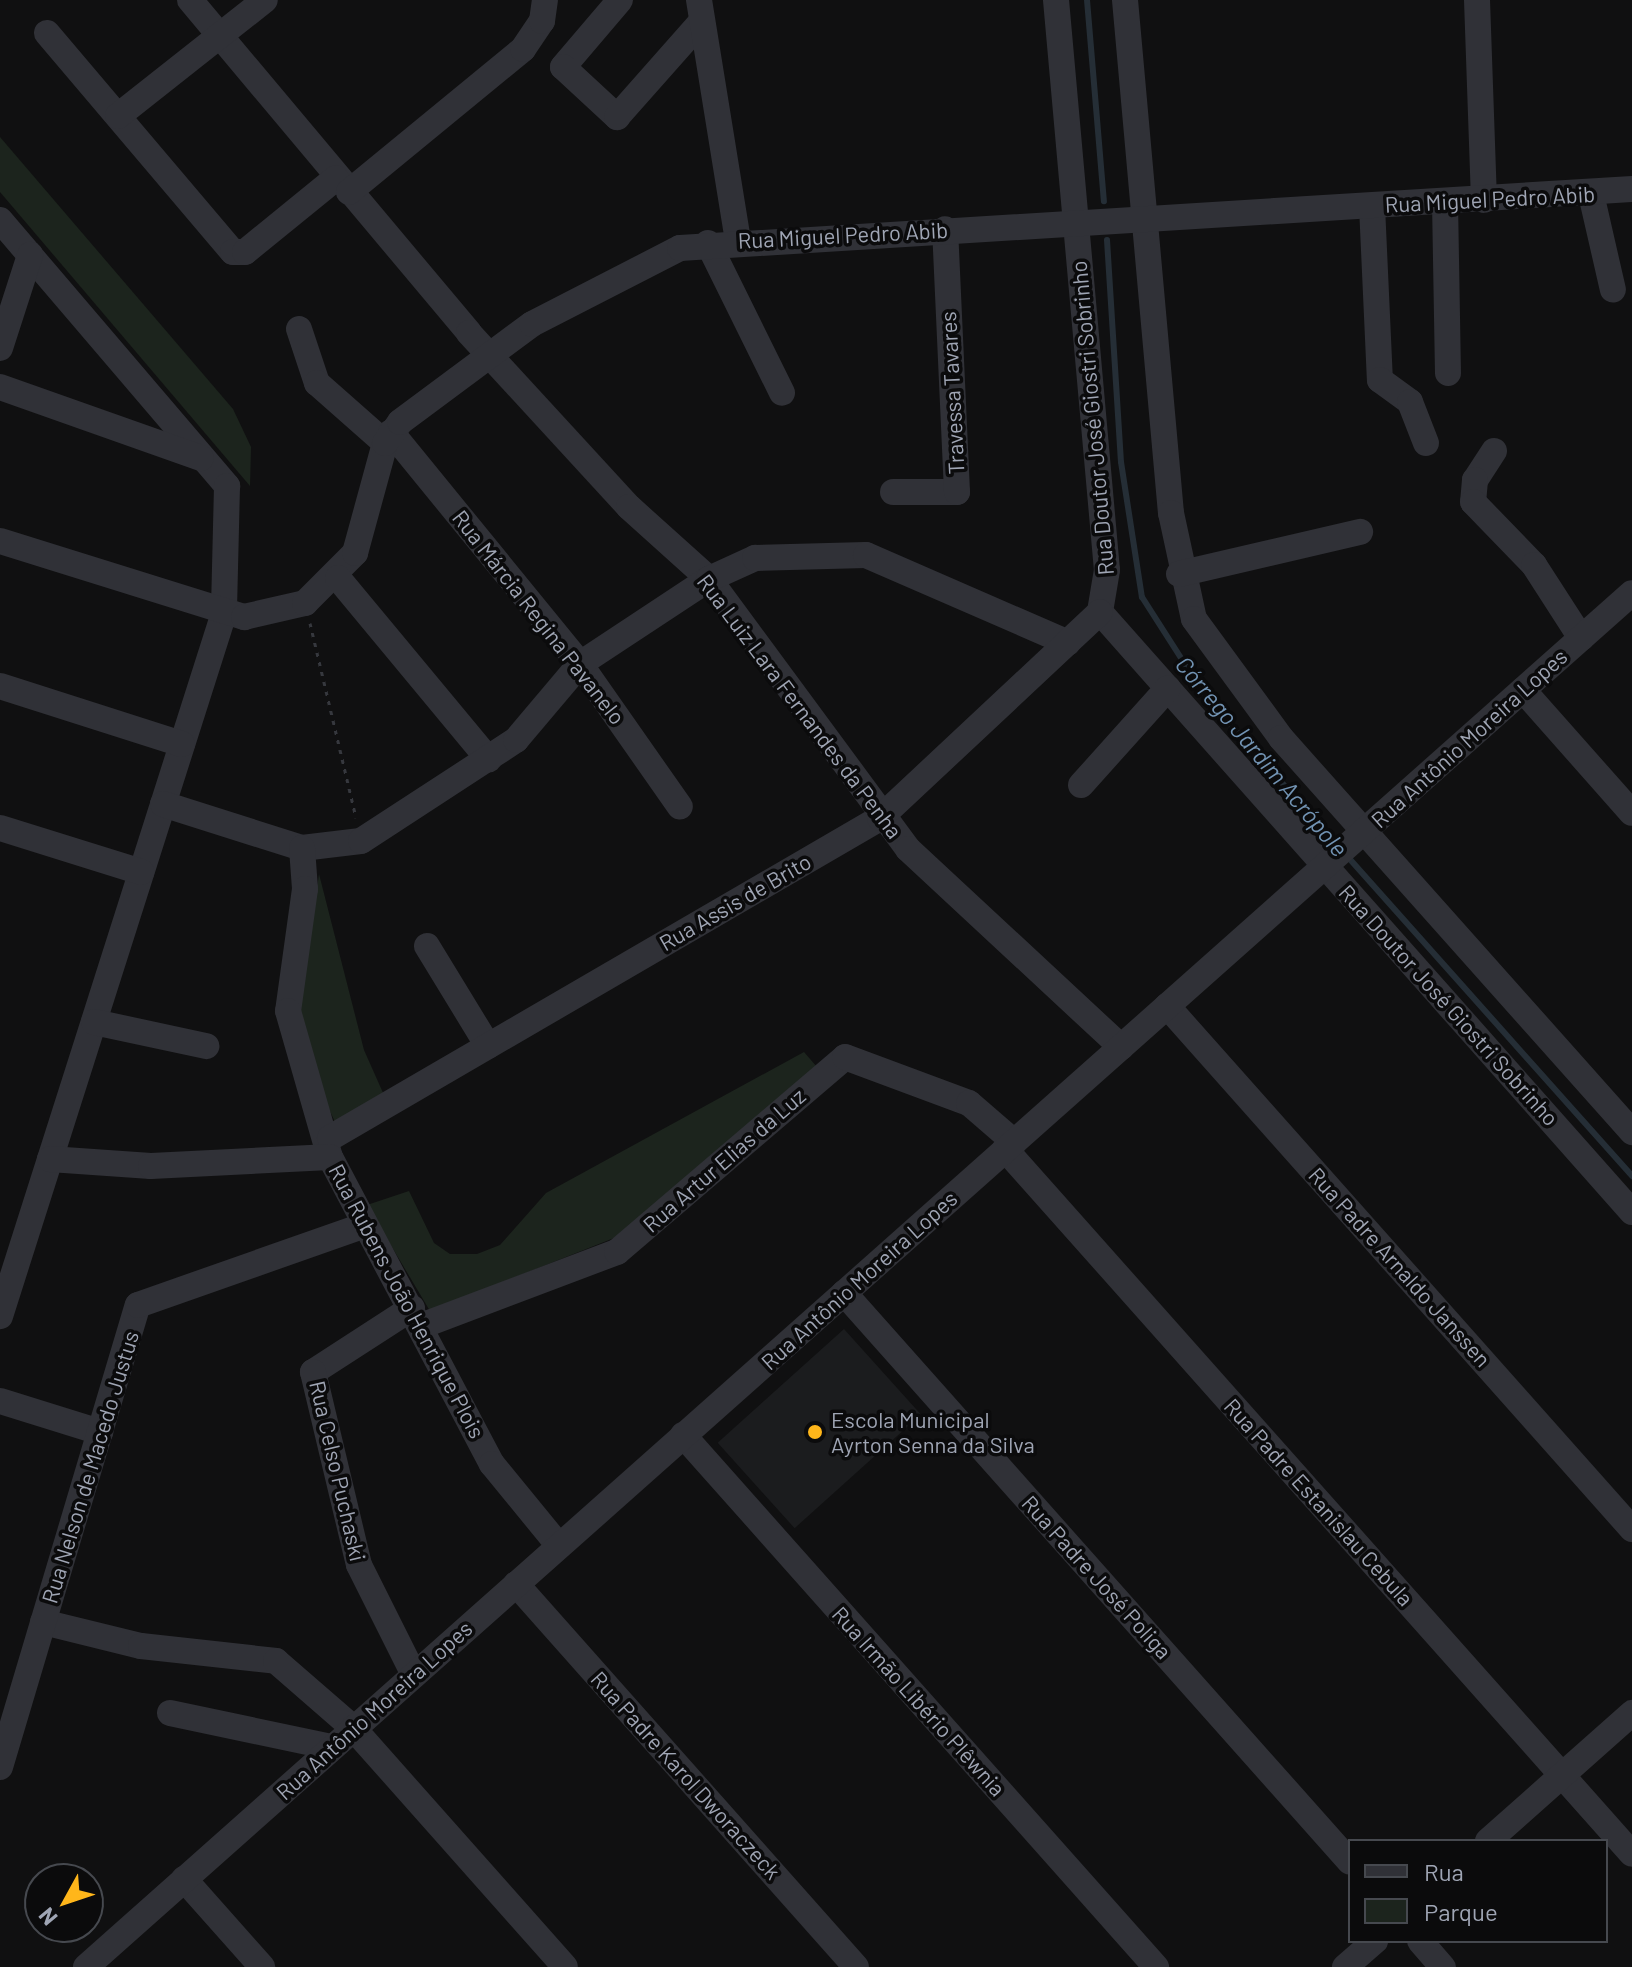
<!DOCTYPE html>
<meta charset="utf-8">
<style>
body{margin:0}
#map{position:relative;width:1632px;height:1967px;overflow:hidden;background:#101011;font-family:Barlow,sans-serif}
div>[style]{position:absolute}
.built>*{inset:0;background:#1b1c1e;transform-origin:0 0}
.green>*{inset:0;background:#1c241d}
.stream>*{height:6px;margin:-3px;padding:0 3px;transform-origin:3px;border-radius:3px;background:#252e36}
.path>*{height:3px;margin-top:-1.5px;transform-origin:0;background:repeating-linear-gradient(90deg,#36383e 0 4px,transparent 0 10px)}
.minor>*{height:26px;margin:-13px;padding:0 13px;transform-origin:13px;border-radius:13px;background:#303137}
.dots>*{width:22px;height:22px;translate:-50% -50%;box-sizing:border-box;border:4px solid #0b0b0c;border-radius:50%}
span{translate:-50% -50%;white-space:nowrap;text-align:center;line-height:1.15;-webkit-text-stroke:7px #0b0b0c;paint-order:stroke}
.street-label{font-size:22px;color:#9fa5b4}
.poi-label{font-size:22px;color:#9fa5b4}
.left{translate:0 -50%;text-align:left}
.water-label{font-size:24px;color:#7293b3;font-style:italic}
.legend{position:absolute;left:1348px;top:1839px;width:260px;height:104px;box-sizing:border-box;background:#0b0b0c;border:2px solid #46494f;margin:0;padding:10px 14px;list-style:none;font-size:24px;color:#9fa5b4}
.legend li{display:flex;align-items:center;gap:16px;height:40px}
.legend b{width:40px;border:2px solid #46494f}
.north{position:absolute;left:24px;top:1863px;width:80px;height:80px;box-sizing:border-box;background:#0b0b0c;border:2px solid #46494f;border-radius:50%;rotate:230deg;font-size:22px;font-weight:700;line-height:32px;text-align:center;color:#9fa5b4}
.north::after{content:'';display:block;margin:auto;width:28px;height:36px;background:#ffb61a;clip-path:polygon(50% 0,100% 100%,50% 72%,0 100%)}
</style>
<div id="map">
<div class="built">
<div style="left:844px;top:1329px;width:115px;height:170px;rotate:48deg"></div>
</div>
<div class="green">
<div style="clip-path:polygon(0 137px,233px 409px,251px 447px,250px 486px,0 192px)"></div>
<div style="clip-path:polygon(319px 874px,364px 1050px,384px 1095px,336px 1124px,318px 1086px,300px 1008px)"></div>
<div style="clip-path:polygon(804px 1052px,817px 1067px,619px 1236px,430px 1311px,367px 1205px,409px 1191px,434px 1243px,450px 1254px,477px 1254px,500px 1245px,546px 1193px)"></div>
</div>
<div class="stream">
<div style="left:1087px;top:0;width:202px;rotate:85.2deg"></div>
<div style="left:1107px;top:240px;width:222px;rotate:86.4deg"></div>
<div style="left:1121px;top:462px;width:137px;rotate:81.2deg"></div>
<div style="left:1142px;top:597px;width:119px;rotate:57.4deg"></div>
<div style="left:1206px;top:697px;width:198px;rotate:48.5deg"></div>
<div style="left:1347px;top:856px;width:429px;rotate:48.3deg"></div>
</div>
<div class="path">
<div style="left:310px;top:623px;width:200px;rotate:76.7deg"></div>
</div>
<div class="minor">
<div style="left:190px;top:0;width:434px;rotate:50deg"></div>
<div style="left:469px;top:333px;width:236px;rotate:47.4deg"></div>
<div style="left:629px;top:507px;width:108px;rotate:42deg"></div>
<div style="left:709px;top:579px;width:335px;rotate:53.6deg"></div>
<div style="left:908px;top:849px;width:291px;rotate:42.9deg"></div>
<div style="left:620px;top:0;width:88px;rotate:130.4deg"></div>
<div style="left:563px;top:67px;width:74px;rotate:42.8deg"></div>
<div style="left:617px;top:117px;width:128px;rotate:-48.5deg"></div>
<div style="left:699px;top:0;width:244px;rotate:80.8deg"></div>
<div style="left:1056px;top:0;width:572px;rotate:84.89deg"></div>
<div style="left:1107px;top:570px;width:43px;rotate:99.5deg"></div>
<div style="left:1100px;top:612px;width:802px;rotate:48.44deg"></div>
<div style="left:1125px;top:0;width:515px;rotate:84.88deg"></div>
<div style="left:1171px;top:513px;width:108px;rotate:77.8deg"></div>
<div style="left:1194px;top:619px;width:147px;rotate:53.8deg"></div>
<div style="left:1281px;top:738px;width:528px;rotate:48.3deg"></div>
<div style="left:1477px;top:0;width:200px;rotate:88deg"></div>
<div style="left:47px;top:33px;width:287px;rotate:49.7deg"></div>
<div style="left:233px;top:252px;width:12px"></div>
<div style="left:245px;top:252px;width:117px;rotate:-39.1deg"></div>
<div style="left:118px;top:116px;width:187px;rotate:-38.3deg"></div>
<div style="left:349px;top:192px;width:225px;rotate:-39.4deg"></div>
<div style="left:523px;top:49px;width:34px;rotate:-56deg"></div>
<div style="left:542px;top:21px;width:21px;rotate:-82deg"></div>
<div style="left:1591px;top:194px;width:98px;rotate:77.1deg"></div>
<div style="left:1445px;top:202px;width:171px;rotate:89deg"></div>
<div style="left:1372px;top:206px;width:174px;rotate:87.4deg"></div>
<div style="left:1380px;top:380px;width:37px;rotate:36deg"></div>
<div style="left:1410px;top:402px;width:44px;rotate:68.7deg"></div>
<div style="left:0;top:220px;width:350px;rotate:49.5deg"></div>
<div style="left:227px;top:486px;width:127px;rotate:91.4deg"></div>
<div style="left:224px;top:613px;width:738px;rotate:107.67deg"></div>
<div style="left:708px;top:243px;width:167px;rotate:63.7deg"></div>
<div style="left:299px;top:329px;width:57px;rotate:71.6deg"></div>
<div style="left:317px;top:383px;width:91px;rotate:41.4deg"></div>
<div style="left:0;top:348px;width:98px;rotate:-72.1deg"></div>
<div style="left:0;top:387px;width:213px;rotate:19.5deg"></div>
<div style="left:391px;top:432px;width:299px;rotate:50.8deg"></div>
<div style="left:580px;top:664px;width:174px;rotate:55deg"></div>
<div style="left:1494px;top:451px;width:35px;rotate:123deg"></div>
<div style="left:1475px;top:480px;width:22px;rotate:95deg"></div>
<div style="left:1473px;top:502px;width:88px;rotate:45.9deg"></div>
<div style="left:1534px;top:565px;width:87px;rotate:57.2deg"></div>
<div style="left:893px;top:492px;width:64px"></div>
<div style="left:957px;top:492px;width:263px;rotate:-92.6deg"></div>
<div style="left:0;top:541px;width:256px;rotate:17.3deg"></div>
<div style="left:244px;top:617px;width:63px;rotate:-12.9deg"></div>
<div style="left:305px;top:603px;width:71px;rotate:-45deg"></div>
<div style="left:355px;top:553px;width:114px;rotate:-74.7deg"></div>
<div style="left:385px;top:443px;width:26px;rotate:-54deg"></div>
<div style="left:400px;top:422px;width:164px;rotate:-36.6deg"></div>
<div style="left:532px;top:324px;width:166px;rotate:-27.2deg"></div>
<div style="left:680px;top:248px;width:954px;rotate:-3.55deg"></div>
<div style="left:1179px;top:574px;width:186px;rotate:-13.1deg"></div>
<div style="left:338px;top:578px;width:236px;rotate:50.3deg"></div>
<div style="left:0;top:686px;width:191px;rotate:17.7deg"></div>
<div style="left:1523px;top:690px;width:164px;rotate:48.5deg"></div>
<div style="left:1081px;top:785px;width:130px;rotate:-48.1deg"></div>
<div style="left:163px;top:804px;width:146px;rotate:17.6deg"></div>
<div style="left:302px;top:848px;width:59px;rotate:-6.8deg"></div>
<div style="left:361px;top:841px;width:185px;rotate:-33.1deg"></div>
<div style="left:516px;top:740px;width:99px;rotate:-49.9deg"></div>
<div style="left:580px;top:664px;width:154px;rotate:-33.4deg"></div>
<div style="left:709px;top:579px;width:51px;rotate:-24.5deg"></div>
<div style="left:755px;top:558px;width:111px;rotate:-1.5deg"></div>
<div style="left:866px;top:555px;width:220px;rotate:23.5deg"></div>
<div style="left:0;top:828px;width:148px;rotate:17.3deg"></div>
<div style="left:302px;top:848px;width:41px;rotate:85.8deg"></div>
<div style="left:305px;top:889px;width:123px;rotate:97.9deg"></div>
<div style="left:288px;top:1011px;width:152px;rotate:74deg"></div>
<div style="left:330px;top:1157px;width:347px;rotate:62.2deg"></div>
<div style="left:492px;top:1464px;width:106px;rotate:50.7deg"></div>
<div style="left:427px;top:946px;width:117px;rotate:58.6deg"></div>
<div style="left:1167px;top:1006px;width:700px;rotate:48.36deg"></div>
<div style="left:94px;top:1022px;width:115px;rotate:12.1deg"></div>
<div style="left:330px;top:1138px;width:636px;rotate:-30.19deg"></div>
<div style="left:880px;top:818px;width:301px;rotate:-43.1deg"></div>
<div style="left:1005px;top:1149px;width:943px;rotate:48.35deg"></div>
<div style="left:50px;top:1159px;width:101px;rotate:4deg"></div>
<div style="left:151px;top:1166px;width:179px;rotate:-2.9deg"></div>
<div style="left:844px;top:1293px;width:761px;rotate:48.35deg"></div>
<div style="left:412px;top:1308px;width:118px;rotate:147.1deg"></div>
<div style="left:313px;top:1372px;width:198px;rotate:76.6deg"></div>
<div style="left:359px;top:1565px;width:123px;rotate:63.4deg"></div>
<div style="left:421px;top:1326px;width:210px;rotate:-20.7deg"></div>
<div style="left:617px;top:1252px;width:300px;rotate:-40.5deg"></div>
<div style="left:845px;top:1057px;width:132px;rotate:20.4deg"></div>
<div style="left:969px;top:1103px;width:60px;rotate:40.9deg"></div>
<div style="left:0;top:1401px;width:105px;rotate:17.2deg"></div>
<div style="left:683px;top:1435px;width:712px;rotate:48.36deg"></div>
<div style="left:516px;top:1584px;width:512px;rotate:48.4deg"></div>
<div style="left:43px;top:1622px;width:101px;rotate:13.8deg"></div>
<div style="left:141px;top:1646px;width:136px;rotate:6.3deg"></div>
<div style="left:276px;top:1661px;width:102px;rotate:41deg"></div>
<div style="left:353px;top:1728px;width:319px;rotate:48.4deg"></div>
<div style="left:170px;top:1713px;width:166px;rotate:11.9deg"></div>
<div style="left:0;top:1767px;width:482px;rotate:-73.4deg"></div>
<div style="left:138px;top:1305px;width:241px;rotate:-19.4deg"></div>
<div style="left:1488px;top:1841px;width:193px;rotate:-41.6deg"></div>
<div style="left:184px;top:1879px;width:118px;rotate:48.4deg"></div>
<div style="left:1420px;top:1941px;width:35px;rotate:49deg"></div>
<div style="left:86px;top:1967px;width:2068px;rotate:-41.63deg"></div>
<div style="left:1345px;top:1967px;width:40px;rotate:-41deg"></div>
</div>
<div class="dots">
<div style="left:815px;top:1432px;background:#ffb61a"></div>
</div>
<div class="street-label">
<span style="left:1490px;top:199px;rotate:-3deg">Rua Miguel Pedro Abib</span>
<span style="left:843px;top:235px;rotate:-3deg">Rua Miguel Pedro Abib</span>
<span style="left:952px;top:393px;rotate:-93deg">Travessa Tavares</span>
<span style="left:1092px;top:418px;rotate:-95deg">Rua Doutor José Giostri Sobrinho</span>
<span style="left:539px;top:617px;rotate:52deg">Rua Márcia Regina Pavanelo</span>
<span style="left:800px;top:706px;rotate:53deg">Rua Luiz Lara Fernandes da Penha</span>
<span style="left:1469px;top:738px;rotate:-42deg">Rua Antônio Moreira Lopes</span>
<span style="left:735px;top:902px;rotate:-30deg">Rua Assis de Brito</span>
<span style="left:1449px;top:1005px;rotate:48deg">Rua Doutor José Giostri Sobrinho</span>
<span style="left:724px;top:1160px;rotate:-41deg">Rua Artur Elias da Luz</span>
<span style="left:1400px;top:1267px;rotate:48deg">Rua Padre Arnaldo Janssen</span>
<span style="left:859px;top:1280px;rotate:-42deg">Rua Antônio Moreira Lopes</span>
<span style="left:407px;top:1301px;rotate:62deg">Rua Rubens João Henrique Plois</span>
<span style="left:90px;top:1467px;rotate:-73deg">Rua Nelson de Macedo Justus</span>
<span style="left:338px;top:1471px;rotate:77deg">Rua Celso Puchaski</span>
<span style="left:1319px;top:1502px;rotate:48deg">Rua Padre Estanislau Cebula</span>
<span style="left:1097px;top:1577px;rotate:48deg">Rua Padre José Poliga</span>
<span style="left:919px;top:1701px;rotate:48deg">Rua Irmão Libério Plêwnia</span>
<span style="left:374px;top:1710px;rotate:-42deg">Rua Antônio Moreira Lopes</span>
<span style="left:686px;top:1775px;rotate:48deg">Rua Padre Karol Dworaczeck</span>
</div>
<div class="poi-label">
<span class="left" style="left:831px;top:1432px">Escola Municipal<br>Ayrton Senna da Silva</span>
</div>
<div class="water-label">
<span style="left:1262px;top:756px;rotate:50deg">Córrego Jardim Acrópole</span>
</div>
<ul class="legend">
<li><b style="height:10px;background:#303137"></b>Rua</li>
<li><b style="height:22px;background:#1c241d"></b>Parque</li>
</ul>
<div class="north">N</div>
</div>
